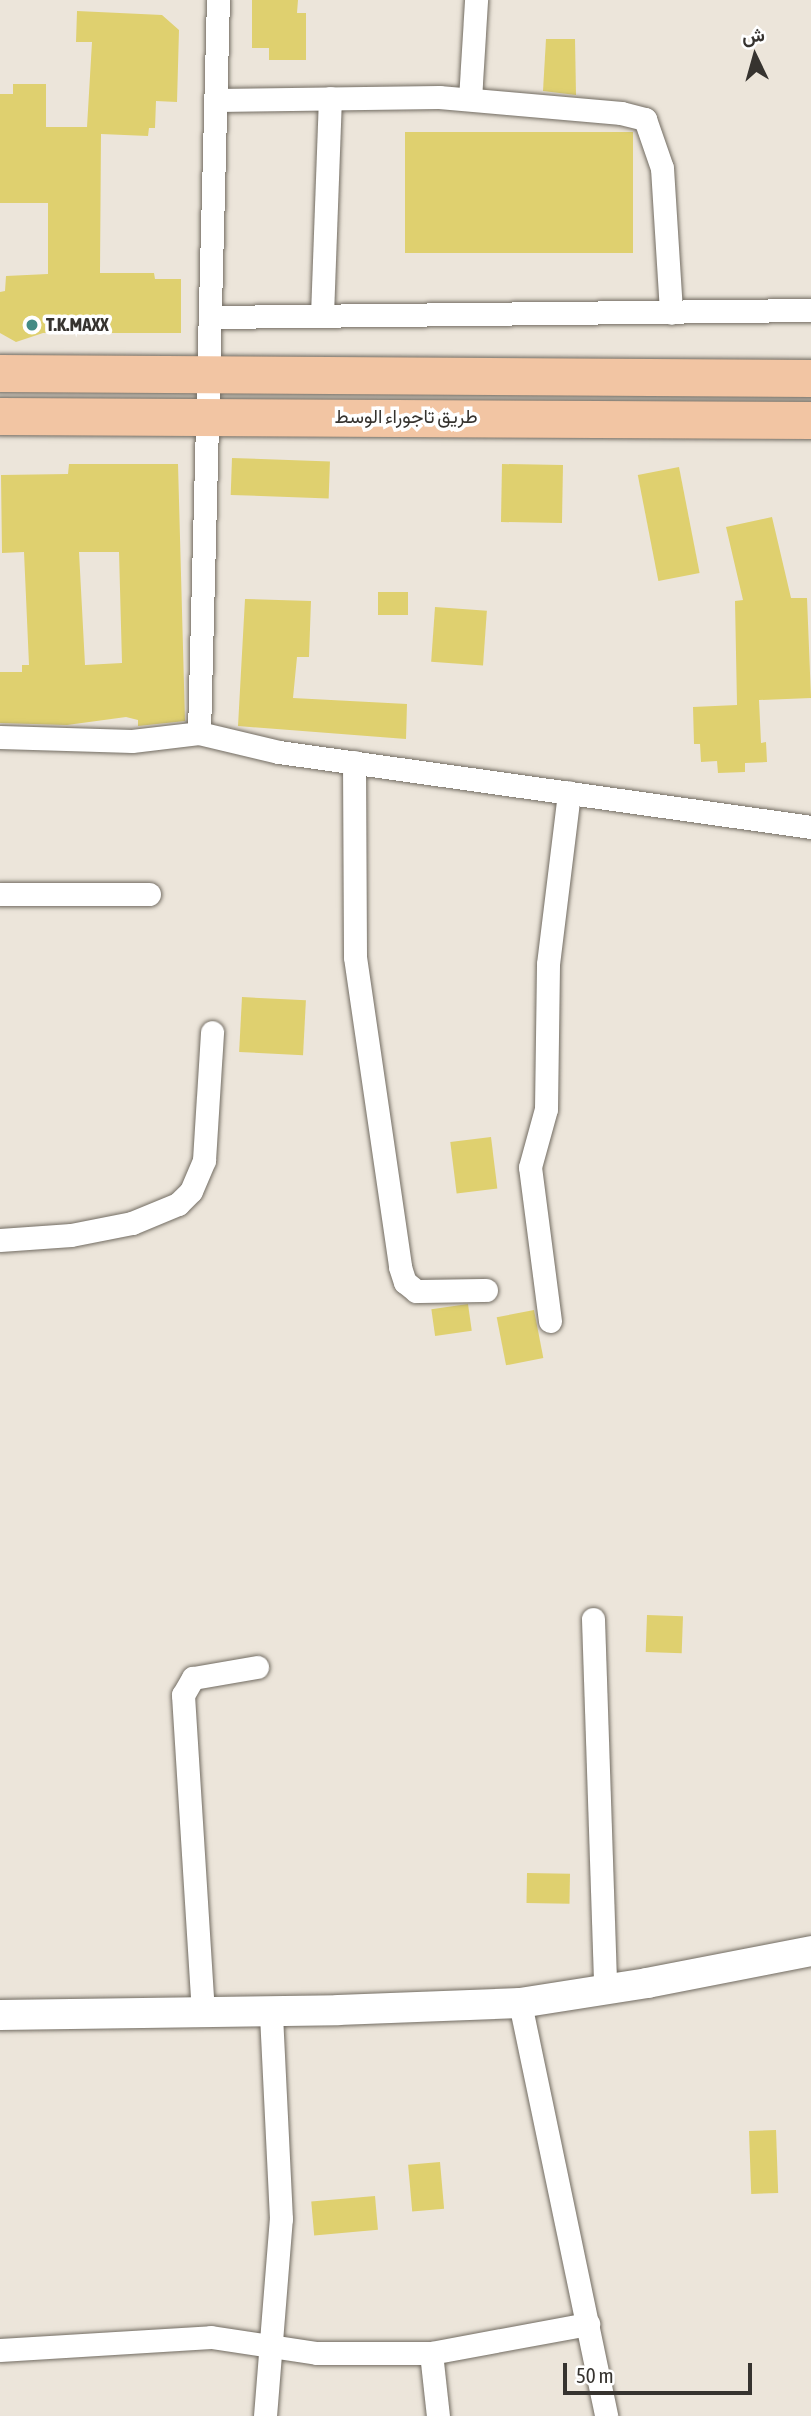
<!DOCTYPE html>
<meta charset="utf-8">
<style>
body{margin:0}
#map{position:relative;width:811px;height:2416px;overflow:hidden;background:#ece5da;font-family:"Asap Condensed",Vazirmatn,sans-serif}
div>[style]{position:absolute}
.building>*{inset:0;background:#dfd06f;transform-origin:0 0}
.roads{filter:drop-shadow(0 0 2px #726c62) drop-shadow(0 0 2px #726c62)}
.minor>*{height:23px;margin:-11.5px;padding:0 11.5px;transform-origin:11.5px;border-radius:11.5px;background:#fff}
.tertiary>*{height:30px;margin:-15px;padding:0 15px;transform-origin:15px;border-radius:15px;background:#fff}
.primary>*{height:37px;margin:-18.5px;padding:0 18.5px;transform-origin:18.5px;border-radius:18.5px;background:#f2c5a3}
.dots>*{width:19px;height:19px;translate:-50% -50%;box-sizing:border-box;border:4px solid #fff;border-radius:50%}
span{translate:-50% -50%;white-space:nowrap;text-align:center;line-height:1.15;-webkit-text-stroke:7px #fff;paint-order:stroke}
.poi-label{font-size:19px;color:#36332f;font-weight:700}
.left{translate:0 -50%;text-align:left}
.street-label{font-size:19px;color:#36332f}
.north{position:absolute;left:720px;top:21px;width:70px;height:70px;-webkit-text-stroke:5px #fff;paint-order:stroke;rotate:355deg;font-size:19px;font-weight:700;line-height:28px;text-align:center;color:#36332f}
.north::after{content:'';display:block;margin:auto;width:24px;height:32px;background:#36332f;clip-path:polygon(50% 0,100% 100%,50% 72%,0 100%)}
.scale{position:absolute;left:563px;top:2363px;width:189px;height:32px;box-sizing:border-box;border:4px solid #36332f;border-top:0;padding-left:9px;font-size:21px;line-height:24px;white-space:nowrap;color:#36332f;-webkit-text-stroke:5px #fff;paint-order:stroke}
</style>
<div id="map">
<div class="building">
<div style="clip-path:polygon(252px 0,298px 0,297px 13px,306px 13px,306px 60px,269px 60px,269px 48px,252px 48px)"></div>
<div style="clip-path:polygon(77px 11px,162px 15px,179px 30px,177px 102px,156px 101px,155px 128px,149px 128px,148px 136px,101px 134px,100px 273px,154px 273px,155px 279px,181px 279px,181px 333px,43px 333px,16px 342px,0 333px,0 292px,5px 291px,6px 276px,48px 274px,48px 203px,0 203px,0 94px,13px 94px,13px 84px,46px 84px,46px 127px,87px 127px,92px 42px,76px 42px)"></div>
<div style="clip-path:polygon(546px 39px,575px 39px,576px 95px,543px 91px)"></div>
<div style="left:633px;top:132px;width:121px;height:228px;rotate:90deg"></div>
<div style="left:232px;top:458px;width:98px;height:37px;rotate:2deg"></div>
<div style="clip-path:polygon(evenodd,69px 464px,178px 464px,185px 721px,138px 726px,138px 720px,126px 717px,67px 725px,0 723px,0 672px,22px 672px,22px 665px,29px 665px,24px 552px,2px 553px,1px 475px,68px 474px,69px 464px,79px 552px,119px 552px,122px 663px,85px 665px,79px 552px)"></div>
<div style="left:502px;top:464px;width:61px;height:58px;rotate:1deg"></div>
<div style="left:679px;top:467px;width:108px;height:42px;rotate:79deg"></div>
<div style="clip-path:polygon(772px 517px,791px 598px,807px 598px,811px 698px,759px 700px,761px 743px,766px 742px,767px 762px,745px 763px,745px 772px,718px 773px,717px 761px,701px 762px,700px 744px,694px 744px,693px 707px,737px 705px,735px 601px,743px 600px,726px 527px)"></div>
<div style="left:378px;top:592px;width:30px;height:23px"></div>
<div style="clip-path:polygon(245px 599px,311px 601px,309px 657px,297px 657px,293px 698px,407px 704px,406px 739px,238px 726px)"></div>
<div style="left:435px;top:607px;width:52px;height:55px;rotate:4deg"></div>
<div style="left:242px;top:997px;width:64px;height:55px;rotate:3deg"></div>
<div style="left:491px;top:1137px;width:52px;height:41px;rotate:83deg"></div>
<div style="left:468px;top:1304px;width:27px;height:37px;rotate:82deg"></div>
<div style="left:534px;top:1310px;width:49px;height:38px;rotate:79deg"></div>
<div style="left:647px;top:1615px;width:36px;height:37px;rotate:2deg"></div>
<div style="left:527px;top:1873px;width:43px;height:30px;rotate:1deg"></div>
<div style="left:776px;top:2130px;width:63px;height:27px;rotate:88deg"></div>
<div style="left:440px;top:2162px;width:47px;height:32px;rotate:85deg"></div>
<div style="left:375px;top:2196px;width:34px;height:64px;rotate:85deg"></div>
</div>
<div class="roads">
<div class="minor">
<div style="left:470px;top:99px;width:99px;rotate:-86.5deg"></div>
<div style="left:217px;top:100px;width:222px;rotate:-0.8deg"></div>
<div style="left:439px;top:97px;width:183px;rotate:5deg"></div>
<div style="left:621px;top:113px;width:25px;rotate:14deg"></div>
<div style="left:645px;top:119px;width:52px;rotate:70.9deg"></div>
<div style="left:662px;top:168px;width:145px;rotate:86.4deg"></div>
<div style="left:322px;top:315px;width:217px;rotate:-87.9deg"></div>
<div style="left:213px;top:317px;width:598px;rotate:-0.67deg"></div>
<div style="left:199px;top:733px;width:733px;rotate:-88.52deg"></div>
<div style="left:0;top:737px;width:132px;rotate:1.7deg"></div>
<div style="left:132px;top:741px;width:67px;rotate:-6.8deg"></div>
<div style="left:199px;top:733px;width:82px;rotate:13.4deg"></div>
<div style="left:279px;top:752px;width:537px;rotate:8.02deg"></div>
<div style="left:354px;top:762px;width:195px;rotate:89.7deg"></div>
<div style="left:355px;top:957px;width:313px;rotate:81.7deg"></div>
<div style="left:400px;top:1267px;width:16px;rotate:72deg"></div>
<div style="left:405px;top:1282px;width:14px;rotate:39deg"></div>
<div style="left:416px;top:1291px;width:70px;rotate:-0.8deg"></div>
<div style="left:0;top:894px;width:149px"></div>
<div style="left:0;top:1240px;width:71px;rotate:-4deg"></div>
<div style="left:71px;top:1235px;width:62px;rotate:-11.1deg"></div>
<div style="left:132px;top:1223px;width:50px;rotate:-22.4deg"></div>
<div style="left:178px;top:1204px;width:18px;rotate:-45deg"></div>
<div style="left:191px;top:1191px;width:34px;rotate:-67deg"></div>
<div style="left:204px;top:1160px;width:128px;rotate:-86.4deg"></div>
<div style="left:550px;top:1321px;width:155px;rotate:-97.4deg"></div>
<div style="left:530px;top:1167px;width:60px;rotate:-74.6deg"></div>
<div style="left:546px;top:1109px;width:145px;rotate:-89.2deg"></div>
<div style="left:548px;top:964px;width:173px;rotate:-83deg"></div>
<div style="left:593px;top:1619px;width:371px;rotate:88.1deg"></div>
<div style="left:520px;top:2003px;width:422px;rotate:78.2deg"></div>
<div style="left:203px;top:2013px;width:319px;rotate:-93.6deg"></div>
<div style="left:183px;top:1695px;width:20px;rotate:-60deg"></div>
<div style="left:193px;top:1678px;width:65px;rotate:-9.8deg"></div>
<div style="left:0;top:2350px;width:211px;rotate:-3.5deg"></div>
<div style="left:211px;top:2337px;width:107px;rotate:8.6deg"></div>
<div style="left:317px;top:2353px;width:114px"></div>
<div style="left:431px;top:2353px;width:160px;rotate:-10.5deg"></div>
<div style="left:431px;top:2353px;width:63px;rotate:83.7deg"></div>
<div style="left:265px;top:2416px;width:198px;rotate:-85.4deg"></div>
<div style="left:281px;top:2219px;width:208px;rotate:-92.8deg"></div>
</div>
<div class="tertiary">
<div style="left:0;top:2015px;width:338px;rotate:-0.8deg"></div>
<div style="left:338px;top:2010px;width:182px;rotate:-2.2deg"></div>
<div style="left:520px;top:2003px;width:129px;rotate:-8.9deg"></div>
<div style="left:647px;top:1983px;width:167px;rotate:-11deg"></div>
</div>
<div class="primary">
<div style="left:0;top:373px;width:811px;rotate:0.35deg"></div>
<div style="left:0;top:416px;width:811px;rotate:0.28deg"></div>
</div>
</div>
<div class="dots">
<div style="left:32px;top:325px;background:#438b85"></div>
</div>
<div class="poi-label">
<span class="left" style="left:46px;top:325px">T.K.MAXX</span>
</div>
<div class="street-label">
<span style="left:406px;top:417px">طريق تاجوراء الوسط</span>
</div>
<div class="north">ش</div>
<div class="scale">50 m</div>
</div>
